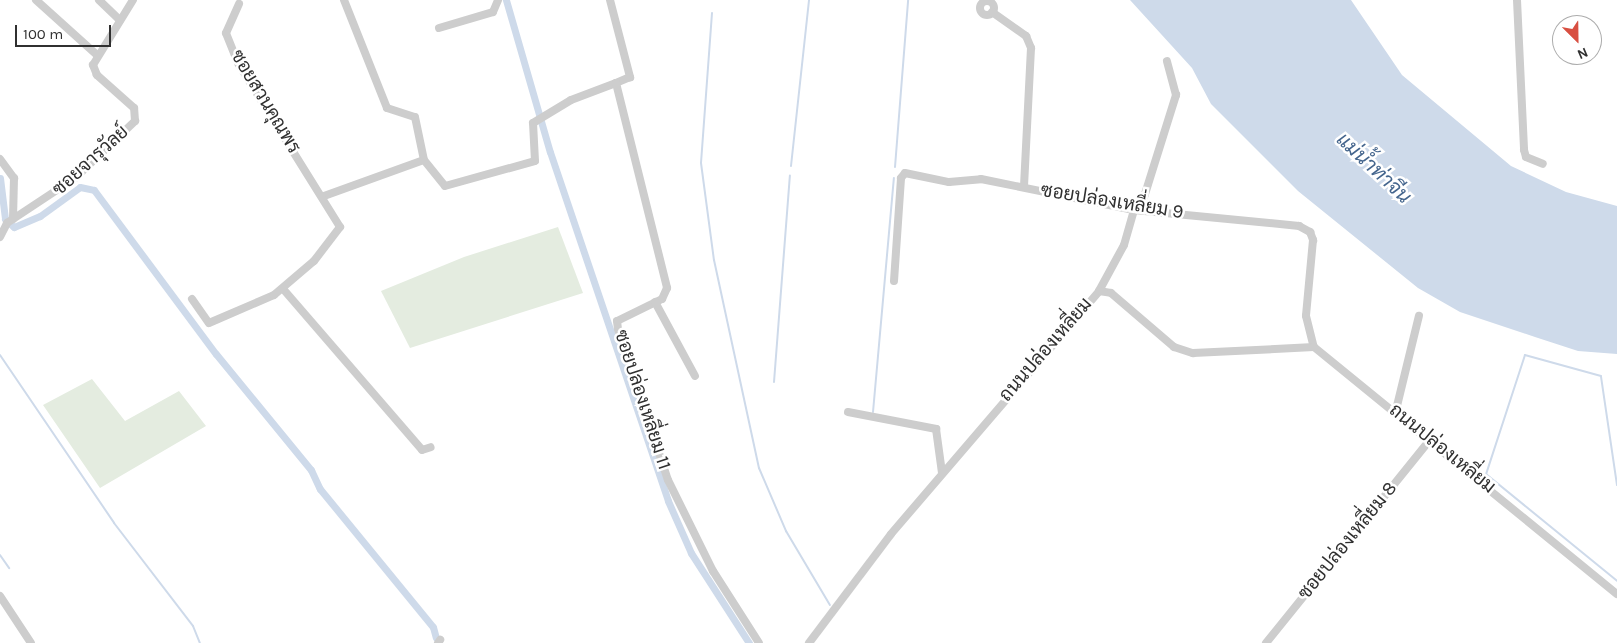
<!DOCTYPE html>
<meta charset="utf-8">
<style>
body{margin:0}
#map{position:relative;width:1617px;height:643px;overflow:hidden;background:#fff;font-family:Karla,Sarabun,sans-serif}
div>[style]{position:absolute}
.green>*{inset:0;background:#e4ece0}
.water>*{inset:0;background:#cedaea}
.stream>*{height:2px;margin:-1px;padding:0 1px;transform-origin:1px;border-radius:1px;background:#cedaea}
.canal>*{height:7px;margin:-3.5px;padding:0 3.5px;transform-origin:3.5px;border-radius:3.5px;background:#cedaea}
.street>*{height:8px;margin:-4px;padding:0 4px;transform-origin:4px;border-radius:4px;background:#cdcdcd}
.street>.ring{margin:-4px;padding:0;box-sizing:content-box;background:none;border:8px solid #cdcdcd;border-radius:50%}
span{translate:-50% -50%;white-space:nowrap;text-align:center;line-height:1.15;-webkit-text-stroke:5px #fff;paint-order:stroke}
.street-label{font-size:19px;color:#303030}
.water-label{font-size:20px;color:#44658d;font-style:italic}
.north{position:absolute;left:1552px;top:15px;width:50px;height:50px;box-sizing:border-box;background:#fff;border:1px solid #acacac;border-radius:50%;rotate:157deg;font-size:14px;font-weight:700;line-height:20px;text-align:center;color:#303030}
.north::after{content:'';display:block;margin:auto;width:18px;height:22px;background:#d84f41;clip-path:polygon(50% 0,100% 100%,50% 72%,0 100%)}
.scale{position:absolute;left:15px;top:25px;width:96px;height:22px;box-sizing:border-box;border:2px solid #303030;border-top:0;padding-left:6px;font-size:15px;line-height:18px;white-space:nowrap;color:#303030;-webkit-text-stroke:4px #fff;paint-order:stroke}
</style>
<div id="map">
<div class="green">
<div style="clip-path:polygon(558px 227px,583px 293px,410px 348px,381px 291px,464px 257px)"></div>
<div style="clip-path:polygon(92px 379px,125px 421px,179px 391px,206px 426px,100px 488px,43px 405px)"></div>
</div>
<div class="water">
<div style="clip-path:polygon(1130px 0,1351px 0,1402px 75px,1511px 166px,1566px 192px,1617px 206px,1617px 354px,1578px 351px,1535px 337px,1460px 312px,1418px 288px,1298px 191px,1211px 104px,1192px 68px)"></div>
</div>
<div class="stream">
<div style="left:712px;top:13px;width:150px;rotate:94.2deg"></div>
<div style="left:701px;top:163px;width:98px;rotate:82.4deg"></div>
<div style="left:714px;top:260px;width:213px;rotate:77.8deg"></div>
<div style="left:759px;top:468px;width:69px;rotate:66.8deg"></div>
<div style="left:786px;top:531px;width:86px;rotate:59.3deg"></div>
<div style="left:791px;top:166px;width:167px;rotate:-83.8deg"></div>
<div style="left:895px;top:167px;width:168px;rotate:-85.5deg"></div>
<div style="left:0;top:355px;width:203px;rotate:55.8deg"></div>
<div style="left:114px;top:523px;width:130px;rotate:52.5deg"></div>
<div style="left:193px;top:626px;width:18px;rotate:68deg"></div>
<div style="left:774px;top:382px;width:207px;rotate:-85.6deg"></div>
<div style="left:873px;top:412px;width:235px;rotate:-84.9deg"></div>
<div style="left:1617px;top:485px;width:110px;rotate:-98.4deg"></div>
<div style="left:1601px;top:376px;width:79px;rotate:-164.6deg"></div>
<div style="left:1525px;top:355px;width:125px;rotate:108.1deg"></div>
<div style="left:1486px;top:474px;width:169px;rotate:39.2deg"></div>
<div style="left:0;top:555px;width:16px;rotate:55deg"></div>
</div>
<div class="canal">
<div style="left:506px;top:0;width:158px;rotate:73.9deg"></div>
<div style="left:550px;top:152px;width:368px;rotate:71.3deg"></div>
<div style="left:668px;top:501px;width:57px;rotate:66.1deg"></div>
<div style="left:691px;top:553px;width:107px;rotate:57.2deg"></div>
<div style="left:0;top:178px;width:41px;rotate:83deg"></div>
<div style="left:5px;top:219px;width:12px;rotate:42deg"></div>
<div style="left:14px;top:227px;width:28px;rotate:-23deg"></div>
<div style="left:40px;top:216px;width:49px;rotate:-35.9deg"></div>
<div style="left:80px;top:187px;width:14px;rotate:12deg"></div>
<div style="left:94px;top:190px;width:204px;rotate:53.4deg"></div>
<div style="left:216px;top:354px;width:150px;rotate:50.7deg"></div>
<div style="left:311px;top:470px;width:21px;rotate:65deg"></div>
<div style="left:320px;top:489px;width:178px;rotate:50.7deg"></div>
<div style="left:433px;top:627px;width:11px;rotate:75deg"></div>
</div>
<div class="street">
<div style="left:36px;top:0;width:81px;rotate:42deg"></div>
<div style="left:99px;top:0;width:29px;rotate:44deg"></div>
<div style="left:344px;top:0;width:116px;rotate:68.3deg"></div>
<div style="left:387px;top:108px;width:29px;rotate:18deg"></div>
<div style="left:415px;top:117px;width:44px;rotate:78.2deg"></div>
<div style="left:424px;top:160px;width:33px;rotate:51deg"></div>
<div style="left:445px;top:186px;width:93px;rotate:-15.5deg"></div>
<div style="left:535px;top:161px;width:38px;rotate:-93deg"></div>
<div style="left:533px;top:123px;width:44px;rotate:-31.2deg"></div>
<div style="left:571px;top:100px;width:48px;rotate:-20.7deg"></div>
<div style="left:610px;top:0;width:80px;rotate:75.4deg"></div>
<div style="left:630px;top:77px;width:15px;rotate:157deg"></div>
<div style="left:616px;top:83px;width:211px;rotate:76deg"></div>
<div style="left:667px;top:288px;width:12px;rotate:114deg"></div>
<div style="left:662px;top:299px;width:50px;rotate:153.9deg"></div>
<div style="left:617px;top:321px;width:8px;rotate:83deg"></div>
<div style="left:618px;top:329px;width:159px;rotate:71.7deg"></div>
<div style="left:668px;top:480px;width:102px;rotate:63.7deg"></div>
<div style="left:713px;top:571px;width:85px;rotate:57.4deg"></div>
<div style="left:1517px;top:0;width:150px;rotate:87.3deg"></div>
<div style="left:1524px;top:150px;width:7px;rotate:74deg"></div>
<div style="left:1526px;top:157px;width:18px;rotate:22deg"></div>
<div class="ring" style="left:980px;top:1px;width:6px;height:6px"></div>
<div style="left:992px;top:12px;width:42px;rotate:35.2deg"></div>
<div style="left:1026px;top:36px;width:13px;rotate:67deg"></div>
<div style="left:1031px;top:48px;width:139px;rotate:92.9deg"></div>
<div style="left:439px;top:28px;width:56px;rotate:-16.5deg"></div>
<div style="left:493px;top:12px;width:13px;rotate:-67deg"></div>
<div style="left:0;top:159px;width:24px;rotate:54deg"></div>
<div style="left:14px;top:178px;width:41px;rotate:91.4deg"></div>
<div style="left:324px;top:196px;width:106px;rotate:-19.8deg"></div>
<div style="left:1140px;top:210px;width:121px;rotate:-72.6deg"></div>
<div style="left:1176px;top:95px;width:35px;rotate:-105deg"></div>
<div style="left:0;top:237px;width:16px;rotate:-63deg"></div>
<div style="left:7px;top:223px;width:82px;rotate:-33.5deg"></div>
<div style="left:75px;top:178px;width:83px;rotate:-43.5deg"></div>
<div style="left:135px;top:121px;width:13px;rotate:-94deg"></div>
<div style="left:134px;top:108px;width:50px;rotate:-138.3deg"></div>
<div style="left:97px;top:75px;width:11px;rotate:-112deg"></div>
<div style="left:93px;top:65px;width:76px;rotate:-58.4deg"></div>
<div style="left:894px;top:281px;width:103px;rotate:-86.1deg"></div>
<div style="left:901px;top:178px;width:6px;rotate:-51deg"></div>
<div style="left:905px;top:173px;width:45px;rotate:11.6deg"></div>
<div style="left:949px;top:182px;width:32px;rotate:-5deg"></div>
<div style="left:981px;top:179px;width:156px;rotate:11.5deg"></div>
<div style="left:1134px;top:210px;width:166px;rotate:5.5deg"></div>
<div style="left:1299px;top:226px;width:13px;rotate:29deg"></div>
<div style="left:1310px;top:232px;width:9px;rotate:69deg"></div>
<div style="left:1313px;top:240px;width:76px;rotate:95.3deg"></div>
<div style="left:1306px;top:316px;width:32px;rotate:76deg"></div>
<div style="left:284px;top:290px;width:211px;rotate:49.2deg"></div>
<div style="left:422px;top:450px;width:9px;rotate:-18deg"></div>
<div style="left:1099px;top:291px;width:52px;rotate:-61.5deg"></div>
<div style="left:1124px;top:245px;width:36px;rotate:-74deg"></div>
<div style="left:192px;top:299px;width:29px;rotate:55deg"></div>
<div style="left:209px;top:323px;width:71px;rotate:-23.3deg"></div>
<div style="left:274px;top:295px;width:52px;rotate:-40.4deg"></div>
<div style="left:314px;top:261px;width:43px;rotate:-52.6deg"></div>
<div style="left:340px;top:227px;width:193px;rotate:-121.9deg"></div>
<div style="left:238px;top:63px;width:32px;rotate:-112deg"></div>
<div style="left:226px;top:33px;width:32px;rotate:-66deg"></div>
<div style="left:655px;top:302px;width:84px;rotate:61.6deg"></div>
<div style="left:1396px;top:410px;width:97px;rotate:-76.3deg"></div>
<div style="left:848px;top:412px;width:90px;rotate:10.9deg"></div>
<div style="left:936px;top:429px;width:44px;rotate:82.2deg"></div>
<div style="left:0;top:596px;width:56px;rotate:56.6deg"></div>
<div style="left:438px;top:643px;width:4px;rotate:-56deg"></div>
<div style="left:809px;top:643px;width:136px;rotate:-53deg"></div>
<div style="left:891px;top:534px;width:320px;rotate:-49.4deg"></div>
<div style="left:1099px;top:291px;width:12px;rotate:9deg"></div>
<div style="left:1111px;top:293px;width:83px;rotate:40.6deg"></div>
<div style="left:1174px;top:347px;width:20px;rotate:18deg"></div>
<div style="left:1193px;top:353px;width:121px;rotate:-2.8deg"></div>
<div style="left:1314px;top:347px;width:391px;rotate:39.2deg"></div>
<div style="left:1266px;top:643px;width:261px;rotate:-51.1deg"></div>
</div>
<div class="street-label">
<span style="left:265px;top:102px;rotate:59deg">ซอยสวนคุณพร</span>
<span style="left:91px;top:161px;rotate:-42deg">ซอยจารุวัลย์</span>
<span style="left:1112px;top:202px;rotate:9deg">ซอยปล่องเหลี่ยม 9</span>
<span style="left:1046px;top:350px;rotate:-49deg">ถนนปล่องเหลี่ยม</span>
<span style="left:642px;top:400px;rotate:72deg">ซอยปล่องเหลี่ยม 11</span>
<span style="left:1442px;top:449px;rotate:39deg">ถนนปล่องเหลี่ยม</span>
<span style="left:1348px;top:541px;rotate:-51deg">ซอยปล่องเหลี่ยม 8</span>
</div>
<div class="water-label">
<span style="left:1374px;top:168px;rotate:43deg">แม่น้ำท่าจีน</span>
</div>
<div class="north">N</div>
<div class="scale">100 m</div>
</div>
